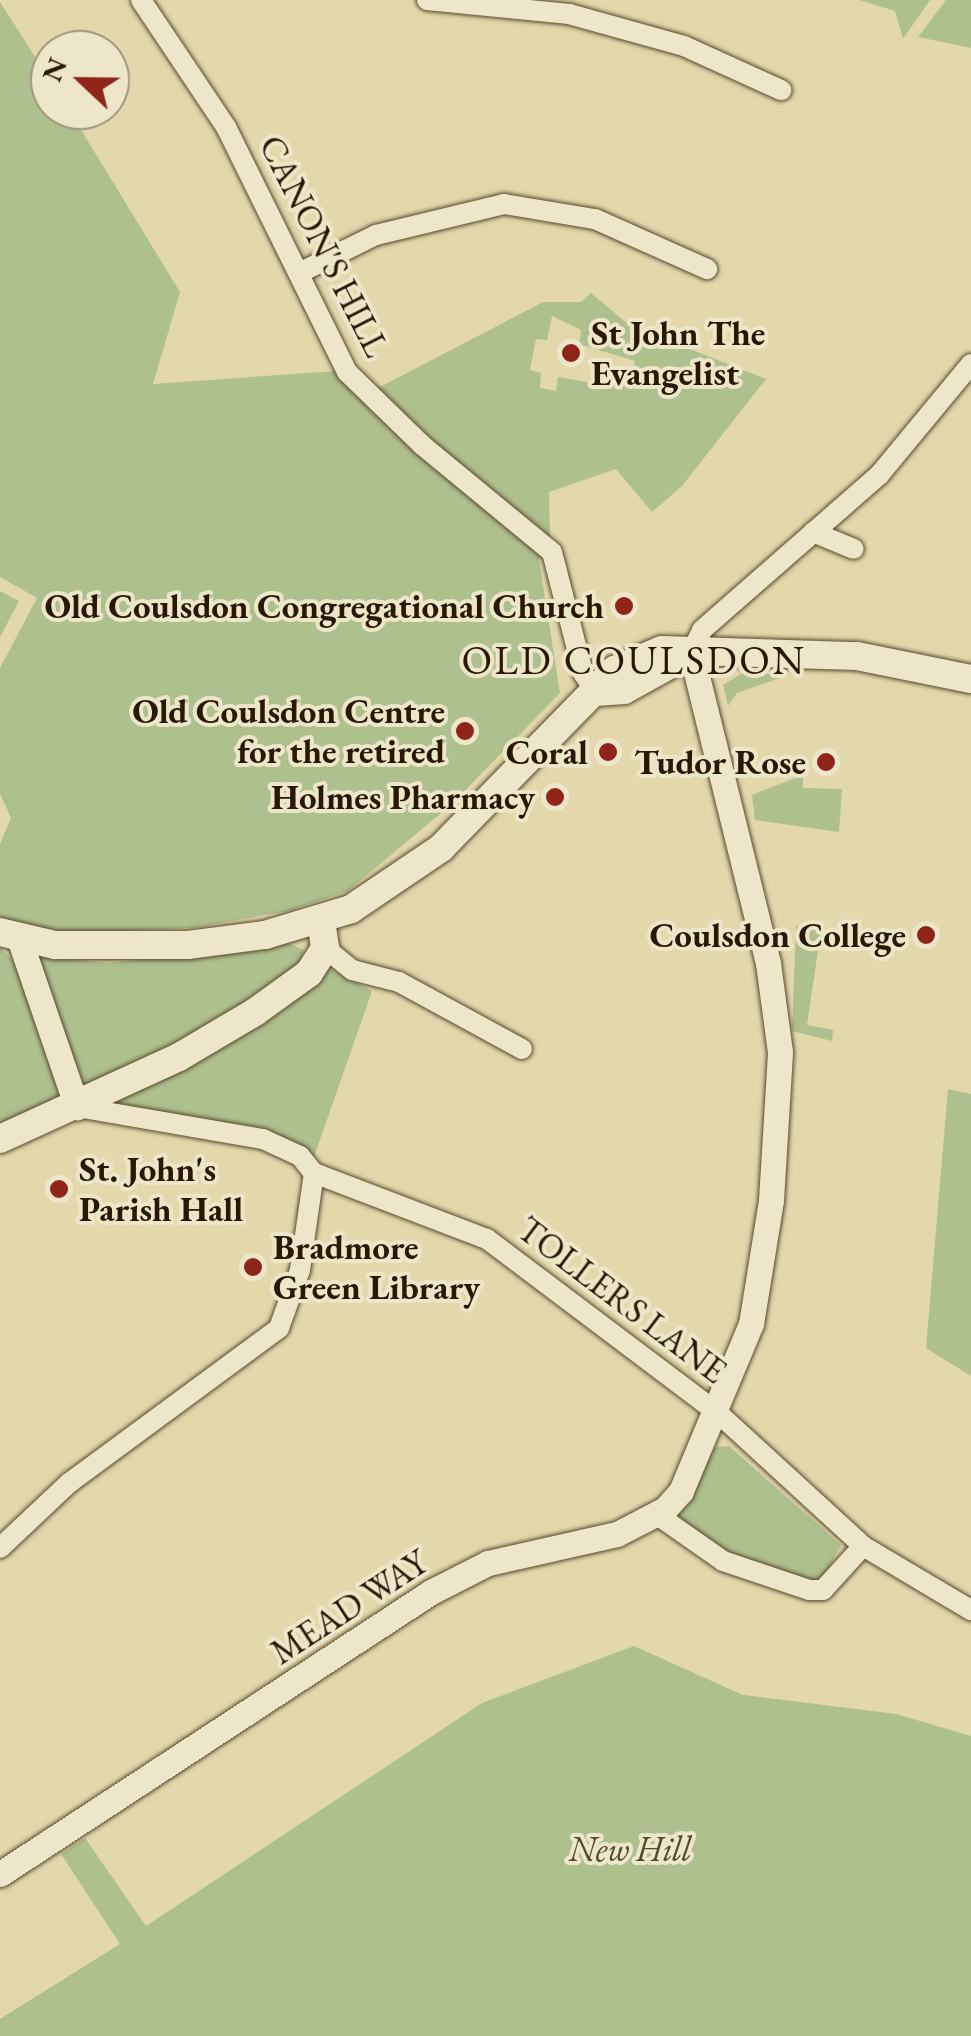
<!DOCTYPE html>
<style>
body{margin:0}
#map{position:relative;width:971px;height:2036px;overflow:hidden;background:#e3d8ac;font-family:"EB Garamond",serif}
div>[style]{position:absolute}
.green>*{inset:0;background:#aec08e}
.roads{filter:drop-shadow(0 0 2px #58492c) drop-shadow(0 0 2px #58492c)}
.minor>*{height:20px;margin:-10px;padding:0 10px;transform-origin:10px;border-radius:10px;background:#ede6c9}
.tertiary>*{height:25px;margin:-12.5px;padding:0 12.5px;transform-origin:12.5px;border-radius:12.5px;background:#ede6c9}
.secondary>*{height:28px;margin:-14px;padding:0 14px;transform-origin:14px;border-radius:14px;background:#ede6c9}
.dots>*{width:28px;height:28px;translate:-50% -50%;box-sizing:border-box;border:5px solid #ede6c9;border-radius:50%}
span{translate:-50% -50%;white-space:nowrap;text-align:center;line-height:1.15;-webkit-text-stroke:8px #ede6c9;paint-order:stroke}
.street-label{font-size:35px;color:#2a1902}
.poi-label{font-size:35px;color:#2a1902;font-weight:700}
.left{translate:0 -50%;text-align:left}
.right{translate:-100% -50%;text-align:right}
.park-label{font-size:35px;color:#524b2c;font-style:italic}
.quarter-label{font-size:40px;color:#2a1902;letter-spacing:2.5px}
.north{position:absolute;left:30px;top:30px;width:100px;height:100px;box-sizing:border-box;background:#ede6c9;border:2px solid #9f9479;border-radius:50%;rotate:292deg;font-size:28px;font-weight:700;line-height:40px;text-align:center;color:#2a1902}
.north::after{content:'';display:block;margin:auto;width:35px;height:45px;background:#8f2418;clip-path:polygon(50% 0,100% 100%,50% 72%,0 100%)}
</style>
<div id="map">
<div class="green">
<div style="clip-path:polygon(859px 0,930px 0,903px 39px,895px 11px)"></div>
<div style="clip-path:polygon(946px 0,971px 0,971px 48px,918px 37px)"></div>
<div style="clip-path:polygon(evenodd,0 2px,50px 80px,50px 110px,69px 110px,180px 292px,153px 384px,336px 371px,376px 389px,543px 302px,581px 302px,591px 293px,629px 325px,766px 379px,682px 486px,652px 512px,616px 469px,549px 492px,550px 536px,539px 560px,560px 693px,453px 803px,348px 891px,288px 911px,193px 928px,59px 933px,0 917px,0 844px,11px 818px,0 794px,0 668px,37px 598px,0 577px,0 2px,552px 316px,581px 330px,579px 344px,635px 361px,632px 381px,623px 380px,621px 388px,558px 377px,556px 391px,540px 388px,541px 373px,530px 370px,536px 339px,547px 340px,552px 316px)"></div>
<div style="clip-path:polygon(0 591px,19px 601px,0 637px)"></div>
<div style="clip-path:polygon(744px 672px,788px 675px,737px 693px,728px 706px,723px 685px)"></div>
<div style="clip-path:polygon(803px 775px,803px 788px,842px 789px,839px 832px,755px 820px,752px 795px)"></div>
<div style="clip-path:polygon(796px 926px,821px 930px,807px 1025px,833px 1030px,832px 1041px,792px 1031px)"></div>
<div style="clip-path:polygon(286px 942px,304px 950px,301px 964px,212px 1028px,81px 1091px,35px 963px,39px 957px,109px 963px)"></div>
<div style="clip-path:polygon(0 947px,21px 969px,61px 1082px,60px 1098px,0 1130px)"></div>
<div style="clip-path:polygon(326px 967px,372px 991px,314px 1157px,275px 1135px,112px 1105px,231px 1037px)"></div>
<div style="clip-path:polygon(948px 1089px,971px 1094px,971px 1376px,926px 1348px)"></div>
<div style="clip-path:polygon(729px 1446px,841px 1545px,822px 1580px,808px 1582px,701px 1543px,672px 1512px,704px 1458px,715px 1447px)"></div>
<div style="clip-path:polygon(634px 1646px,743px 1695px,896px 1714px,971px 1736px,971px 2036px,0 2036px,0 2019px,120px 1944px,61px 1854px,85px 1838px,146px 1926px,482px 1703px)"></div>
</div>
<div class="roads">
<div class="minor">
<div style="left:141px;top:0;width:153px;rotate:56.2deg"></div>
<div style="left:226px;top:127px;width:273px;rotate:63.7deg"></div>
<div style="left:347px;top:372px;width:105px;rotate:44.2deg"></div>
<div style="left:422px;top:445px;width:168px;rotate:39.5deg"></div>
<div style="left:552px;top:552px;width:125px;rotate:75.6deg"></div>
<div style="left:583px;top:673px;width:23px;rotate:56deg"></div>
<div style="left:427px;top:0;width:143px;rotate:5.6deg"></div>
<div style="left:569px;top:14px;width:119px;rotate:15.5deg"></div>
<div style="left:684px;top:46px;width:107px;rotate:24.4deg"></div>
<div style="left:299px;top:273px;width:86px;rotate:-26.3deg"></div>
<div style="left:376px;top:235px;width:132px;rotate:-13.6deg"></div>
<div style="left:504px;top:204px;width:92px;rotate:9.4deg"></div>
<div style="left:595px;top:219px;width:123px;rotate:24.1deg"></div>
<div style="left:813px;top:532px;width:44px;rotate:22.5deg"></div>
<div style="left:691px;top:653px;width:25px;rotate:-64deg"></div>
<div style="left:702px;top:630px;width:237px;rotate:-41.2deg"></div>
<div style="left:880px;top:474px;width:143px;rotate:-50.4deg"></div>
<div style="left:325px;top:948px;width:35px;rotate:39deg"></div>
<div style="left:352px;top:970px;width:49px;rotate:14.3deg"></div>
<div style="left:399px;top:982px;width:140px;rotate:28.6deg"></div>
<div style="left:77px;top:1107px;width:189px;rotate:9.8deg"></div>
<div style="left:263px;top:1139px;width:41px;rotate:24.7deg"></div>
<div style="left:300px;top:1156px;width:22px;rotate:51deg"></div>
<div style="left:314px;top:1173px;width:185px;rotate:20.9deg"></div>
<div style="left:487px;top:1239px;width:289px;rotate:37deg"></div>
<div style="left:718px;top:1413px;width:197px;rotate:42.5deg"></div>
<div style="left:863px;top:1546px;width:126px;rotate:30.7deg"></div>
<div style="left:656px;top:1514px;width:82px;rotate:35deg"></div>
<div style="left:723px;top:1561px;width:91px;rotate:18.6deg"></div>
<div style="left:809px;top:1590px;width:14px"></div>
<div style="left:823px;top:1590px;width:59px;rotate:-47.7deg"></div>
<div style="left:0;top:1548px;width:95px;rotate:-43.3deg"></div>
<div style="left:69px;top:1483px;width:261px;rotate:-36.4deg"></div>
<div style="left:279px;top:1328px;width:62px;rotate:-70.1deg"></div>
<div style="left:300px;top:1270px;width:98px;rotate:-81.8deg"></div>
</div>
<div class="tertiary">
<div style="left:19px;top:938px;width:179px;rotate:71.1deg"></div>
<div style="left:0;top:1874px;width:515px;rotate:-33.2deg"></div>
<div style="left:431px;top:1592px;width:64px;rotate:-27deg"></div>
<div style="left:488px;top:1563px;width:132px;rotate:-12.7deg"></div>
<div style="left:617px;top:1534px;width:54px;rotate:-27.5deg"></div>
<div style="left:665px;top:1509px;width:24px;rotate:-48deg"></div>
<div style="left:681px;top:1491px;width:181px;rotate:-67.3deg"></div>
<div style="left:751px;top:1324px;width:126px;rotate:-80.8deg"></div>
<div style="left:771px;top:1200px;width:148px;rotate:-86.5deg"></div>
<div style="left:780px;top:1052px;width:90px;rotate:-97.7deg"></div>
<div style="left:768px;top:963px;width:319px;rotate:-103.9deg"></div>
</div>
<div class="secondary">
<div style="left:596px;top:692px;width:28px;rotate:-4deg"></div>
<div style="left:624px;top:690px;width:77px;rotate:-28.9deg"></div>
<div style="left:0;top:932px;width:57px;rotate:13.3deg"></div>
<div style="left:55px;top:945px;width:133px"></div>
<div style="left:188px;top:945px;width:78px;rotate:-7.4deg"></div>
<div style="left:265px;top:935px;width:90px;rotate:-16.8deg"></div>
<div style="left:351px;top:909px;width:109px;rotate:-34.1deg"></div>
<div style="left:441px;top:848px;width:249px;rotate:-45.7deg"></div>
<div style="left:615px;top:670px;width:51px;rotate:-23.1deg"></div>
<div style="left:662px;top:650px;width:195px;rotate:1.8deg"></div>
<div style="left:857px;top:656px;width:116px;rotate:11.4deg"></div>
<div style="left:0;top:1139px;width:197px;rotate:-24.6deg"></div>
<div style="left:179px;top:1057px;width:88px;rotate:-30.6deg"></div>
<div style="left:255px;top:1012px;width:67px;rotate:-35.8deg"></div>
<div style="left:309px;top:973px;width:30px;rotate:-57deg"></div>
<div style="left:325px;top:948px;width:27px;rotate:-98deg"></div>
</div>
</div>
<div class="dots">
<div style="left:571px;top:353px;background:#8f2418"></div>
<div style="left:624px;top:606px;background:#8f2418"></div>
<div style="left:465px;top:731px;background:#8f2418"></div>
<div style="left:608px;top:752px;background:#8f2418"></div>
<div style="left:826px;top:762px;background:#8f2418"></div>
<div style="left:555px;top:797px;background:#8f2418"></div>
<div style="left:926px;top:935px;background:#8f2418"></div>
<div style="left:59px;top:1189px;background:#8f2418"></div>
<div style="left:253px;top:1267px;background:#8f2418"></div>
</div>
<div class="street-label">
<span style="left:324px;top:246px;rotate:63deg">CANON'S HILL</span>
<span style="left:622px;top:1300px;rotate:37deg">TOLLERS LANE</span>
<span style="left:349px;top:1607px;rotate:-33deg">MEAD WAY</span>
</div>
<div class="poi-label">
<span class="left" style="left:591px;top:353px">St John The<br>Evangelist</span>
<span class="right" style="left:604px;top:606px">Old Coulsdon Congregational Church</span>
<span class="right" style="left:445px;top:731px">Old Coulsdon Centre<br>for the retired</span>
<span class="right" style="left:588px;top:752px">Coral</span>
<span class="right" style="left:806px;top:762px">Tudor Rose</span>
<span class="right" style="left:535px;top:797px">Holmes Pharmacy</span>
<span class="right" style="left:906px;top:935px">Coulsdon College</span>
<span class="left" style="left:79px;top:1189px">St. John's<br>Parish Hall</span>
<span class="left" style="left:273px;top:1267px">Bradmore<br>Green Library</span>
</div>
<div class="park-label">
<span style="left:630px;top:1849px">New Hill</span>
</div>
<div class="quarter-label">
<span style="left:634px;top:660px">OLD COULSDON</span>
</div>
<div class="north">N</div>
</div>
